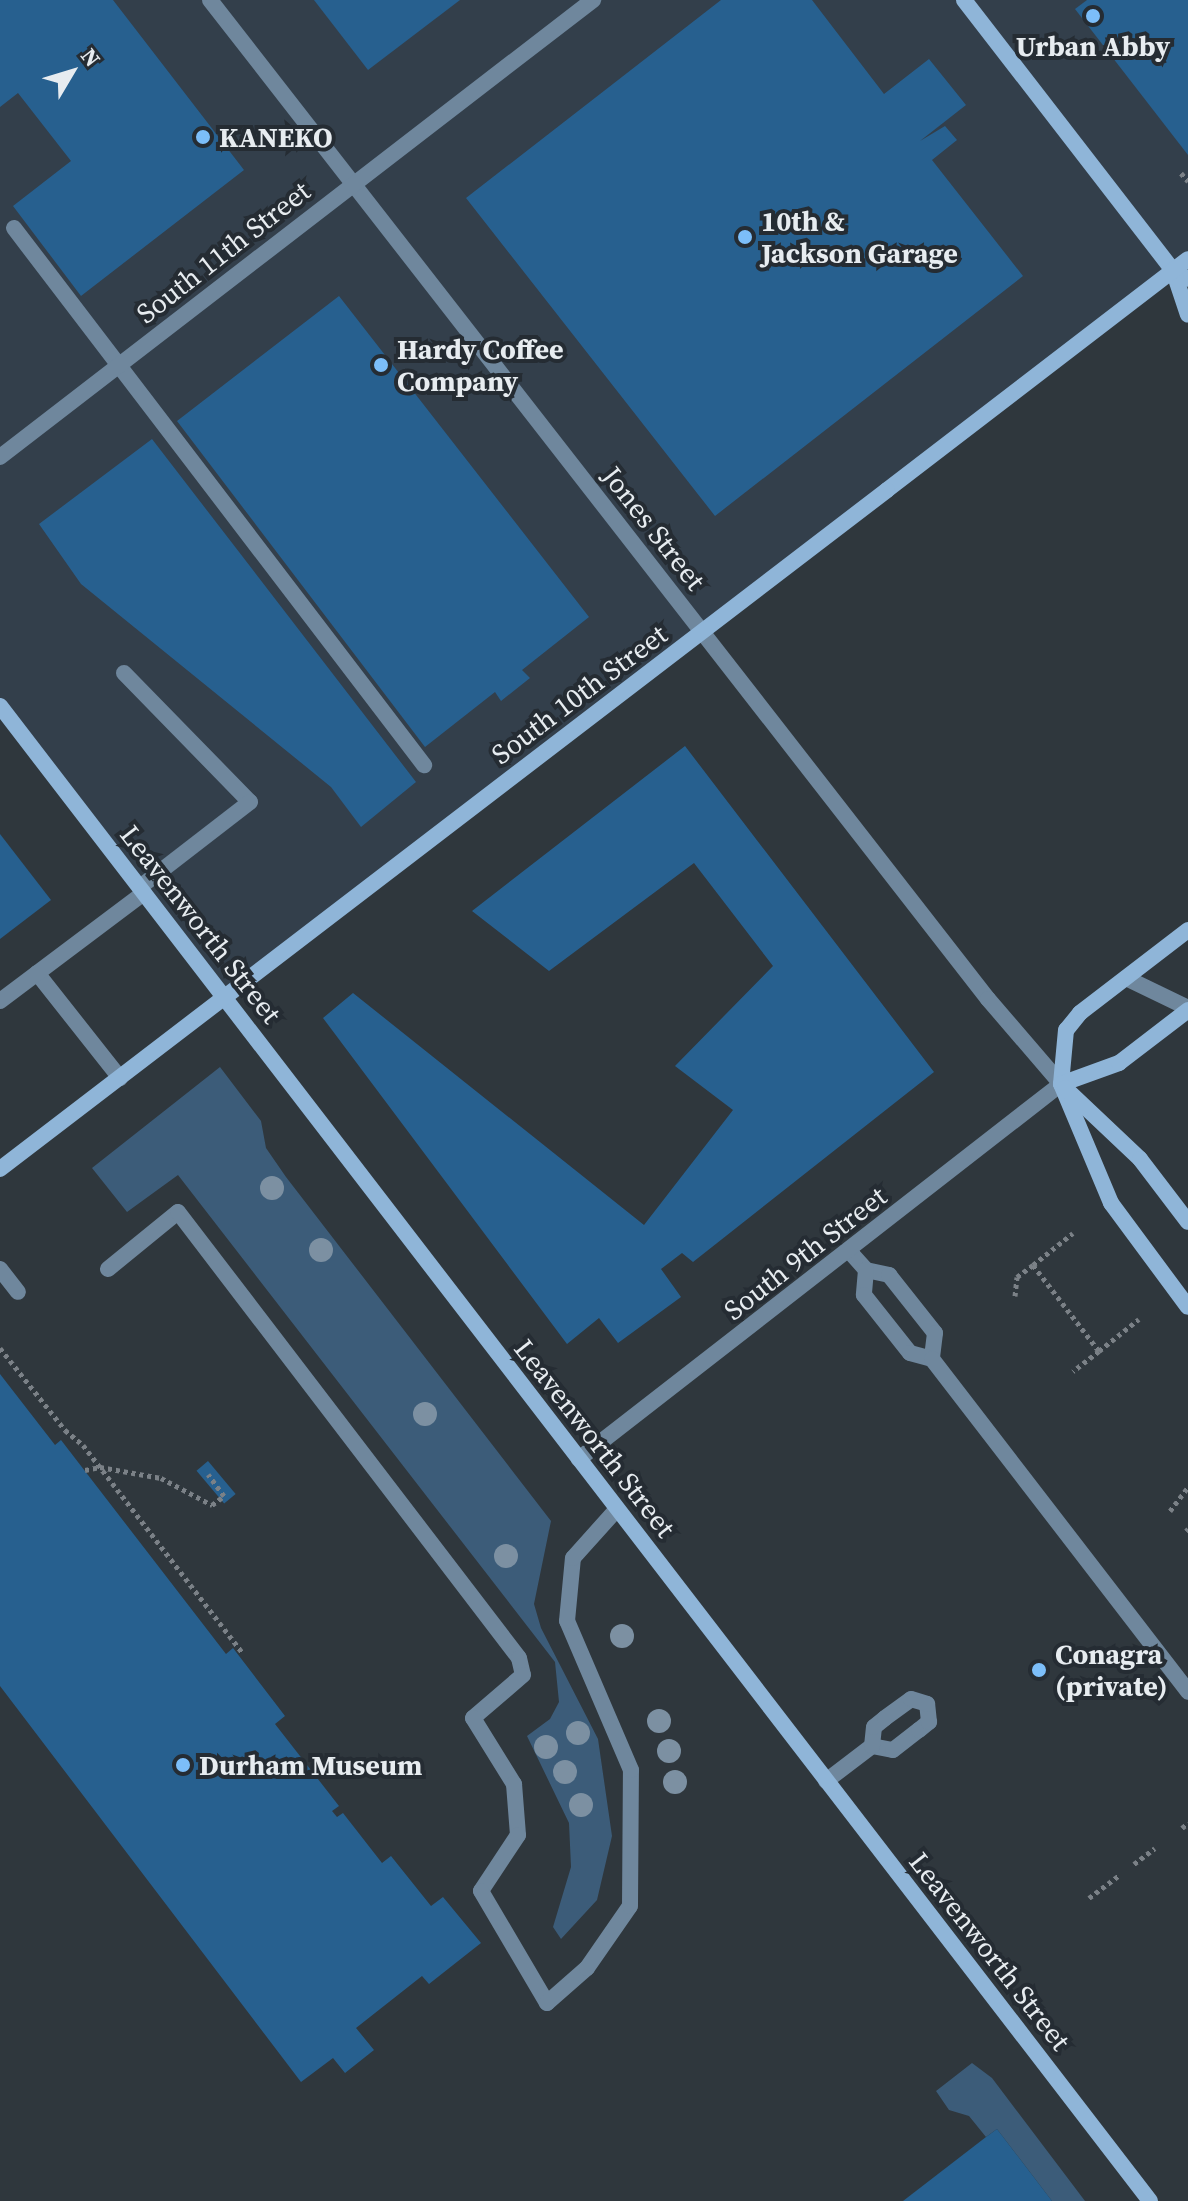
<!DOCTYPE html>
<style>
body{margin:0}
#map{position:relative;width:1188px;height:2201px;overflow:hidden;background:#2f373d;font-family:"Source Serif 4",serif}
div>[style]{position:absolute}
.built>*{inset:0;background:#333f4b}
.green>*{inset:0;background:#3c5c79}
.building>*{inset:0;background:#27608f;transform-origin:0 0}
.path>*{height:5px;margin-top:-2.5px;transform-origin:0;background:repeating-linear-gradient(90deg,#7b8187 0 4px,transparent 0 8px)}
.lane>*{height:16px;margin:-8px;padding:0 8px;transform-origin:8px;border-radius:8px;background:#6f879d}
.street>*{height:16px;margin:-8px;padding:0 8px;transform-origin:8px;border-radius:8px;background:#6f879d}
.secondary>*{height:16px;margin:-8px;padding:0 8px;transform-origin:8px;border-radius:8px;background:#8fb5d8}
.secondary-bridge>*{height:16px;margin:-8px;padding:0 8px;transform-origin:8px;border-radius:8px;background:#8fb5d8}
.trees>*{width:24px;height:24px;margin:-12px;border-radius:50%;background:#7c90a2}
.dots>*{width:22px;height:22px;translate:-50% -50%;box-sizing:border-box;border:4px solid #252c33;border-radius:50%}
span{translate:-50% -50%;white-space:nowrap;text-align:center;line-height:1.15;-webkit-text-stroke:8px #252c33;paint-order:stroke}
.poi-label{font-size:28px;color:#e7ecf0;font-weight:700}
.left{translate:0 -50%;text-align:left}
.street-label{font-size:28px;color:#e7ecf0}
.north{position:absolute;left:32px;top:32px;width:80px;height:80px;-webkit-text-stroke:6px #252c33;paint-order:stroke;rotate:52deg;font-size:22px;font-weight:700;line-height:32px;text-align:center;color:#e7ecf0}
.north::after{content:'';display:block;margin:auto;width:28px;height:36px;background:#e7ecf0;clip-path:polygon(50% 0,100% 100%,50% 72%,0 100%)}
</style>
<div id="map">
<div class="built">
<div style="clip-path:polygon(0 0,1188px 0,1188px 259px,220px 992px,0 706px)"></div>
</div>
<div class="green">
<div style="clip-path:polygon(220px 1067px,261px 1121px,266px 1148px,286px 1177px,551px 1521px,534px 1604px,541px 1628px,598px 1739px,612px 1836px,597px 1900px,561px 1939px,553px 1927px,571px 1867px,569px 1823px,527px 1736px,550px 1719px,559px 1702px,555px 1662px,178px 1175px,127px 1212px,92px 1168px)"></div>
<div style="clip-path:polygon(972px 2063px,992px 2078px,1085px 2201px,1052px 2201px,997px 2129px,986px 2137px,969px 2116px,949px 2110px,936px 2091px)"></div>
</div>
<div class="building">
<div style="clip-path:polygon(0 0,113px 0,244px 170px,81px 296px,13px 206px,71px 161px,18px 93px,0 107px)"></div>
<div style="clip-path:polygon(314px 0,460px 0,368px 70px)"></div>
<div style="clip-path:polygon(721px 0,812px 0,884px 94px,929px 59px,966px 105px,920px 141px,945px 126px,957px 140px,932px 160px,1023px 276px,715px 516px,466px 198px)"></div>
<div style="clip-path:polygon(1087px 0,1188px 0,1188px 155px,1075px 9px)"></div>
<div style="clip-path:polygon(339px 296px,589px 617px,522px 670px,530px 678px,501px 701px,495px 692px,425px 747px,177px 421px)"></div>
<div style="clip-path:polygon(152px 439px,416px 782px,361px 827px,331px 787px,81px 584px,39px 524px)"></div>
<div style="clip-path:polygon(685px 746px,934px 1072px,693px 1262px,682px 1253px,661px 1269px,681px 1297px,618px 1343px,599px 1318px,567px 1344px,323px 1018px,353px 993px,644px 1225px,733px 1110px,675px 1066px,773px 966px,694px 863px,549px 971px,472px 911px)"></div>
<div style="clip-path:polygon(0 834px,51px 900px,0 939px)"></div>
<div style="clip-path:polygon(0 1374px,55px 1445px,61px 1440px,226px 1654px,233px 1648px,285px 1716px,275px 1724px,339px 1806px,332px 1811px,337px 1817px,343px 1813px,382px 1863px,391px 1856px,431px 1906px,443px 1897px,481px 1943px,429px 1984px,422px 1976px,356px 2028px,374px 2050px,345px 2073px,333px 2058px,301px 2082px,0 1686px)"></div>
<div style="left:208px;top:1461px;width:43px;height:15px;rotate:50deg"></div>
<div style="clip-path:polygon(997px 2129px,1052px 2201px,903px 2201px,986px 2137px)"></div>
</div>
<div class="path">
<div style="left:1181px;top:173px;width:11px;rotate:49deg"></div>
<div style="left:1033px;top:1265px;width:51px;rotate:-38.7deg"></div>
<div style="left:1015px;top:1296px;width:19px;rotate:-84deg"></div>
<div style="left:1017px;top:1277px;width:20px;rotate:-37deg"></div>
<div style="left:1033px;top:1265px;width:108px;rotate:52.5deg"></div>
<div style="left:1099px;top:1351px;width:33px;rotate:142deg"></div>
<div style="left:0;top:1348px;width:105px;rotate:51.6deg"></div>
<div style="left:65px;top:1430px;width:23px;rotate:40deg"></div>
<div style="left:83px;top:1445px;width:261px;rotate:52.5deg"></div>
<div style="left:1099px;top:1351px;width:51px;rotate:-38.7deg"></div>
<div style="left:85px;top:1470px;width:15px;rotate:-11deg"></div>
<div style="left:100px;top:1467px;width:62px;rotate:10.2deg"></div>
<div style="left:161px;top:1478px;width:58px;rotate:27.9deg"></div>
<div style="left:212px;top:1505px;width:15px;rotate:-37deg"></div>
<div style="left:224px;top:1496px;width:27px;rotate:-126deg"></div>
<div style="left:1170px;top:1511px;width:30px;rotate:-53deg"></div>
<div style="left:1186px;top:1531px;width:3px;rotate:-45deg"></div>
<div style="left:1182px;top:1828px;width:8px;rotate:-40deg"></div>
<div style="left:1134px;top:1864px;width:26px;rotate:-37deg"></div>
<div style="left:1089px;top:1898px;width:39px;rotate:-37deg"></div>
</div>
<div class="lane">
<div style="left:14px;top:228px;width:676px;rotate:52.64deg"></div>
<div style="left:124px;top:673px;width:180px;rotate:45.7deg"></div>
<div style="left:250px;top:802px;width:139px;rotate:142.3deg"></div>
<div style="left:37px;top:973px;width:134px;rotate:51.7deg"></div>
<div style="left:0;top:1001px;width:180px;rotate:-36.9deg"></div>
<div style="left:850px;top:1252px;width:24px;rotate:48deg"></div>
<div style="left:866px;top:1270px;width:24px;rotate:12deg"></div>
<div style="left:889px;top:1275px;width:74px;rotate:51.6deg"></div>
<div style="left:935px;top:1333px;width:26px;rotate:97deg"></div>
<div style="left:0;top:1269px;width:29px;rotate:52deg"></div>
<div style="left:108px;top:1269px;width:90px;rotate:-39.2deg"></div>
<div style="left:178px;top:1212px;width:561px;rotate:52.6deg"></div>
<div style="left:519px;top:1658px;width:17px;rotate:77deg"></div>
<div style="left:523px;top:1675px;width:66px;rotate:139.3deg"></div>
<div style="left:473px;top:1718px;width:78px;rotate:58.2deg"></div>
<div style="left:514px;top:1784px;width:51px;rotate:85.5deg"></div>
<div style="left:518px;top:1835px;width:67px;rotate:123.5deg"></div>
<div style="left:481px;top:1891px;width:130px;rotate:59.5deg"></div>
<div style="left:547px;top:2003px;width:53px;rotate:-41.2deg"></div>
<div style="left:587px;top:1968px;width:75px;rotate:-55.3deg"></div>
<div style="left:630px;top:1906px;width:136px;rotate:-89.6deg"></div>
<div style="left:631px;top:1770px;width:162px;rotate:-113.2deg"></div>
<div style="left:567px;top:1621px;width:63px;rotate:-84.6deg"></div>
<div style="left:573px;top:1558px;width:66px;rotate:-48.1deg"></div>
<div style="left:866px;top:1270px;width:25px;rotate:95deg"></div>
<div style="left:864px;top:1295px;width:74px;rotate:51.6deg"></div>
<div style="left:910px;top:1353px;width:23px;rotate:15deg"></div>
<div style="left:932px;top:1359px;width:420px;rotate:52.4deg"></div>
<div style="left:872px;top:1746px;width:21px;rotate:11deg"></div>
<div style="left:893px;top:1750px;width:33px;rotate:-38deg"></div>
<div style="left:919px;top:1730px;width:13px;rotate:-39deg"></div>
<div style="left:929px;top:1722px;width:18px;rotate:-96deg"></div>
<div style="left:826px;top:1781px;width:58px;rotate:-37.3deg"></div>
<div style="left:872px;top:1746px;width:19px;rotate:-84deg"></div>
<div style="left:874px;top:1727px;width:14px;rotate:-39deg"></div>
<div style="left:885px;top:1718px;width:32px;rotate:-36deg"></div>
<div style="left:911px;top:1699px;width:17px;rotate:17deg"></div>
</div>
<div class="street">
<div style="left:210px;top:0;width:1266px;rotate:52.09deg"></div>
<div style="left:988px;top:999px;width:112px;rotate:49.3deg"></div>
<div style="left:1061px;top:1084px;width:611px;rotate:142.12deg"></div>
<div style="left:0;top:457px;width:749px;rotate:-37.62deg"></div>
<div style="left:1126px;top:978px;width:69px;rotate:25.8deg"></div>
</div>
<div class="secondary">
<div style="left:964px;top:0;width:341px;rotate:52.3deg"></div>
<div style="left:1173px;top:270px;width:17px;rotate:31deg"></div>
<div style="left:1173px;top:270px;width:47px;rotate:71.6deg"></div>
<div style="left:887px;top:490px;width:379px;rotate:-37.5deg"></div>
<div style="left:0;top:706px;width:1886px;rotate:52.43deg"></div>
<div style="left:1188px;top:930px;width:136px;rotate:142.5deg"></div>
<div style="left:1080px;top:1013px;width:22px;rotate:129deg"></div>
<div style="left:1066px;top:1030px;width:54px;rotate:95.3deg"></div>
<div style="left:1061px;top:1084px;width:129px;rotate:67.2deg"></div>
<div style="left:1111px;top:1203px;width:129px;rotate:53.5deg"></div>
<div style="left:1061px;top:1084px;width:62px;rotate:-19.9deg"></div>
<div style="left:1119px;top:1063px;width:87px;rotate:-37.5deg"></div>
<div style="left:1065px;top:1088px;width:103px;rotate:43.4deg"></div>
<div style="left:1140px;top:1159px;width:79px;rotate:52.7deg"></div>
</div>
<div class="secondary-bridge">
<div style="left:0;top:1169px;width:1117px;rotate:-37.43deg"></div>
</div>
<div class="trees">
<div style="left:272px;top:1188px"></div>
<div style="left:321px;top:1250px"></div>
<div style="left:425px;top:1414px"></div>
<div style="left:506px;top:1556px"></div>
<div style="left:622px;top:1636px"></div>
<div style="left:659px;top:1721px"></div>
<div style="left:578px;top:1733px"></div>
<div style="left:546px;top:1747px"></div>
<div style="left:669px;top:1751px"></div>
<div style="left:565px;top:1772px"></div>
<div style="left:675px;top:1782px"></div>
<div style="left:581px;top:1805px"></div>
</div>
<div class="dots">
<div style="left:1093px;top:16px;background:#7cbef9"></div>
<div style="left:203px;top:137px;background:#7cbef9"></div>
<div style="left:745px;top:237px;background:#7cbef9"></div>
<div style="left:381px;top:365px;background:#7cbef9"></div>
<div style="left:1039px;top:1670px;background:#7cbef9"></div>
<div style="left:183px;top:1765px;background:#7cbef9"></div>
</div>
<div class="poi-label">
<span style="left:1093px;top:46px">Urban Abby</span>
<span class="left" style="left:219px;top:137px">KANEKO</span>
<span class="left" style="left:761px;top:237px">10th &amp;<br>Jackson Garage</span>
<span class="left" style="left:397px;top:365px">Hardy Coffee<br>Company</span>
<span class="left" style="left:1055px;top:1670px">Conagra<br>(private)</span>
<span class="left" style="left:199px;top:1765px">Durham Museum</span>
</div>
<div class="street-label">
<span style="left:223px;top:252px;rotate:-38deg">South 11th Street</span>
<span style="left:654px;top:528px;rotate:52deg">Jones Street</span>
<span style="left:579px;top:694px;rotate:-37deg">South 10th Street</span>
<span style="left:201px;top:924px;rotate:52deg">Leavenworth Street</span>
<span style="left:805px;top:1253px;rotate:-38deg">South 9th Street</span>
<span style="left:595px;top:1438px;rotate:52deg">Leavenworth Street</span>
<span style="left:990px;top:1951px;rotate:52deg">Leavenworth Street</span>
</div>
<div class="north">N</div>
</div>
